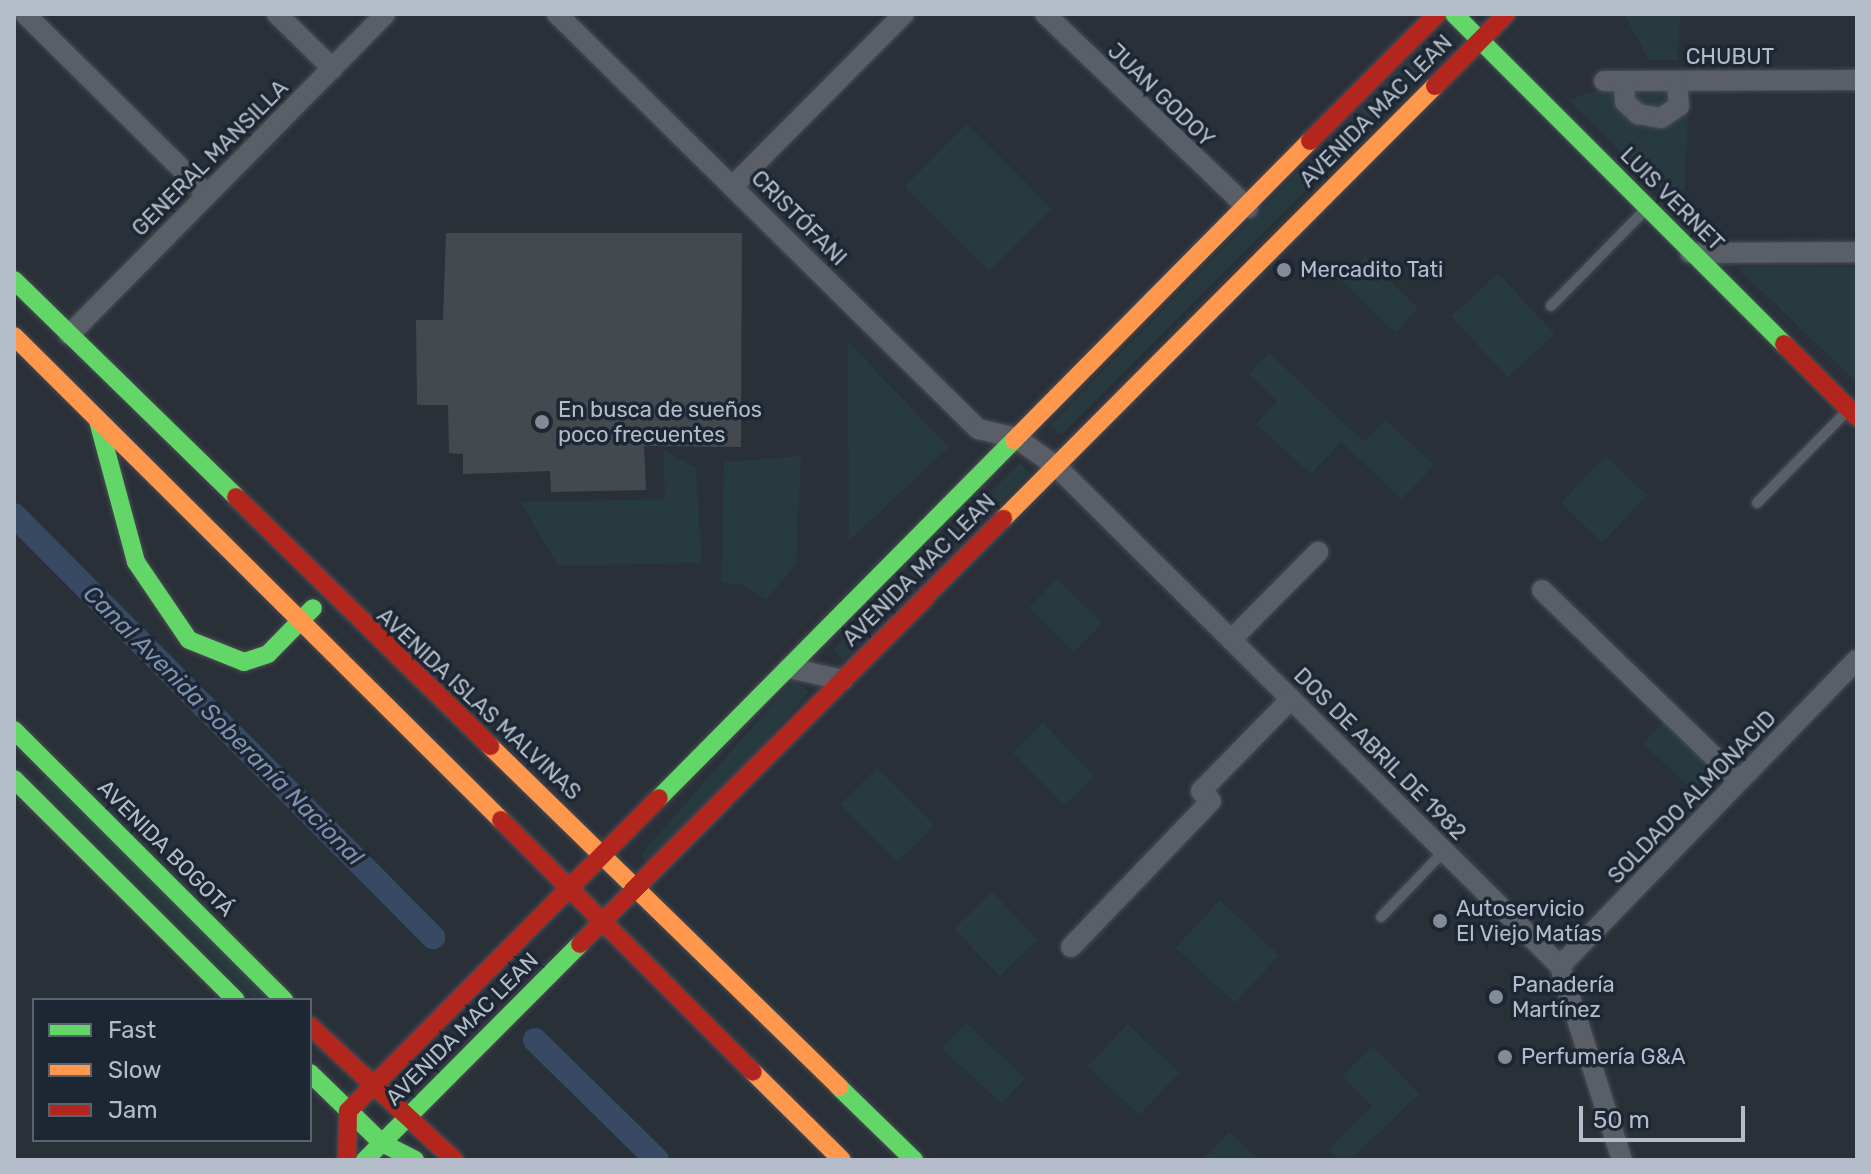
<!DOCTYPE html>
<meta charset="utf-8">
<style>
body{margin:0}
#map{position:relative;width:1871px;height:1174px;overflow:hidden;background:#2a3038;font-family:Rubik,sans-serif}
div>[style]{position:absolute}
.green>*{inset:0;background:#273a3e;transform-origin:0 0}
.canal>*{height:24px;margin:-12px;padding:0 12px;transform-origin:12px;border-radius:12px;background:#384963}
.building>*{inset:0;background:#444950}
.roads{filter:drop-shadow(0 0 2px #484c53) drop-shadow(0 0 2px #484c53)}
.lane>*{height:10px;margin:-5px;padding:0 5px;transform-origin:5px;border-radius:5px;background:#5a5e66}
.street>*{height:20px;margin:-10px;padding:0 10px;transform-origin:10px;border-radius:10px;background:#5a5e66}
.fast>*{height:18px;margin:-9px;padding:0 9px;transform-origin:9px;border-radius:9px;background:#63d668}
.slow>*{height:18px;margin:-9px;padding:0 9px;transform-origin:9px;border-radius:9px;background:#ff974d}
.jam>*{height:18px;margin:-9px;padding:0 9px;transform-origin:9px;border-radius:9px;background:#b3261e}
.dots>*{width:22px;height:22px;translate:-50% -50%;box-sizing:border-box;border:4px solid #1d2633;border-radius:50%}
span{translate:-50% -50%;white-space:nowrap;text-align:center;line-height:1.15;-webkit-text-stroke:7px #1d2633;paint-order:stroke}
.street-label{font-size:22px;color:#b4bcc9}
.poi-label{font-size:22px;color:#b4bcc9}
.left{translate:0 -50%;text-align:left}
.water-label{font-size:24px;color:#7c92b1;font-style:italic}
.frame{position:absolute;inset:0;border:16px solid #b4bcc9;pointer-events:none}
.legend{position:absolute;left:32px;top:998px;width:280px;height:144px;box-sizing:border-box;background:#1d2633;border:2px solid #59626f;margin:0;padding:10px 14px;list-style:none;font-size:24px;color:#b4bcc9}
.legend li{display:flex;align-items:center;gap:16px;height:40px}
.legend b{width:40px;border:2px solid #59626f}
.scale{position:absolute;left:1579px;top:1106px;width:166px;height:36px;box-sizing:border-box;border:4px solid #b4bcc9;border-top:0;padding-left:10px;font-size:24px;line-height:28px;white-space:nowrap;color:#b4bcc9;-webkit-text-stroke:6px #1d2633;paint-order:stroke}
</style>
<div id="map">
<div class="green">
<div style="clip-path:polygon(1624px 14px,1680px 14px,1678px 60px,1649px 60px)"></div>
<div style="clip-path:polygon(1426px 41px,1442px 55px,1061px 435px,1050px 425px)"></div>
<div style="clip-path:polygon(1612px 86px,1689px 90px,1684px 213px,1568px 100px)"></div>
<div style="left:967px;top:124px;width:120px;height:89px;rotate:45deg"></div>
<div style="left:1365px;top:257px;width:74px;height:33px;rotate:44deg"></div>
<div style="clip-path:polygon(1737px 267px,1857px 267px,1857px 383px)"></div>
<div style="left:1498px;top:273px;width:83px;height:64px;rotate:47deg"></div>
<div style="clip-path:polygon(848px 342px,949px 447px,849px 541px)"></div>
<div style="clip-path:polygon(1269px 353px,1364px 442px,1386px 420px,1434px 465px,1402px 499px,1341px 442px,1311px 474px,1256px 424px,1277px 401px,1249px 374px)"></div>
<div style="clip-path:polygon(663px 450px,696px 468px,702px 563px,558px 566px,521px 502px,665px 499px)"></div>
<div style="clip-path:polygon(801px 456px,796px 564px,766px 600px,741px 584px,721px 583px,724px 462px)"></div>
<div style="left:1606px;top:456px;width:57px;height:65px;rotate:44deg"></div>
<div style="left:1020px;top:463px;width:14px;height:264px;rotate:45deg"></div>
<div style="left:1057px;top:579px;width:63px;height:40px;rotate:44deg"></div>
<div style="left:794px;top:679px;width:20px;height:234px;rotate:41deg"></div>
<div style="left:1667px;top:718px;width:68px;height:35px;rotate:43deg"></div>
<div style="left:1043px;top:723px;width:74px;height:42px;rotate:46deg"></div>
<div style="left:877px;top:768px;width:81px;height:52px;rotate:45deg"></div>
<div style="left:49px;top:773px;width:319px;height:15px;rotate:45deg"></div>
<div style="left:992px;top:892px;width:66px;height:53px;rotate:46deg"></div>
<div style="left:1220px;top:900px;width:81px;height:65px;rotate:43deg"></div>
<div style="left:966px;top:1023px;width:81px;height:35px;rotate:43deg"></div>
<div style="left:1128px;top:1024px;width:71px;height:58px;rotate:44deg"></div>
<div style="clip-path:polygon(1373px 1046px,1419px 1094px,1350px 1160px,1339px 1160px,1329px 1149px,1372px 1107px,1342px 1076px)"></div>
<div style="clip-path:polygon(1229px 1132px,1259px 1160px,1202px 1160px)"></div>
</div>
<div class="canal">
<div style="left:14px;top:515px;width:595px;rotate:45.2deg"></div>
<div style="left:535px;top:1040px;width:171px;rotate:44.5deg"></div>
</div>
<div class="building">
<div style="clip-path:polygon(446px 233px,742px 233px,741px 447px,644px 446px,646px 490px,551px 492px,550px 471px,463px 474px,463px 454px,449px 453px,448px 405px,417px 405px,416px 320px,443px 320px)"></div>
</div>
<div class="roads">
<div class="lane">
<div style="left:1551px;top:306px;width:134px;rotate:-45.6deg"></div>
<div style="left:1757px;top:503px;width:130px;rotate:-45.6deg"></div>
<div style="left:1381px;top:917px;width:91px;rotate:-46.3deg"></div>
</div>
<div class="street">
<div style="left:25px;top:14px;width:256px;rotate:44.7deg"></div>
<div style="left:277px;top:14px;width:78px;rotate:44.5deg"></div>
<div style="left:557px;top:14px;width:591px;rotate:44.59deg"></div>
<div style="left:978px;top:429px;width:39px;rotate:13deg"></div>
<div style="left:1016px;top:438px;width:49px;rotate:35deg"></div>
<div style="left:1056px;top:466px;width:710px;rotate:44.77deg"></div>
<div style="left:1560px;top:966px;width:204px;rotate:72.3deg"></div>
<div style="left:1045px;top:14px;width:281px;rotate:43.7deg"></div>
<div style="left:1604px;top:81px;width:253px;rotate:-0.2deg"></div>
<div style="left:1624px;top:81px;width:21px;rotate:87deg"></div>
<div style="left:1625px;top:102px;width:18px;rotate:43deg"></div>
<div style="left:1638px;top:114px;width:23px;rotate:10deg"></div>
<div style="left:1661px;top:118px;width:22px;rotate:-34deg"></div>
<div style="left:1679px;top:106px;width:25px;rotate:-95deg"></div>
<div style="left:734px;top:185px;width:241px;rotate:-45.2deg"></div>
<div style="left:1690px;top:253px;width:167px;rotate:-0.3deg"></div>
<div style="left:69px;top:335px;width:450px;rotate:-45.4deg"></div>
<div style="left:1542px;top:590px;width:274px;rotate:44.1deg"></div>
<div style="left:1231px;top:640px;width:124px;rotate:-45.3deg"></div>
<div style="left:789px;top:668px;width:55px;rotate:12.5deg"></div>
<div style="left:1071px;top:947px;width:202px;rotate:-46.2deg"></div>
<div style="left:1211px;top:801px;width:14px;rotate:-135deg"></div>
<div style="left:1201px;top:791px;width:129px;rotate:-45.6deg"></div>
<div style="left:1560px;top:966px;width:426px;rotate:-45.9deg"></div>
</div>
<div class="fast">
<div style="left:1454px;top:14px;width:467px;rotate:45deg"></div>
<div style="left:14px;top:280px;width:310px;rotate:44.3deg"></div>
<div style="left:98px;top:421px;width:146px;rotate:74.9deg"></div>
<div style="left:136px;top:562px;width:94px;rotate:55.8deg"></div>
<div style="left:189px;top:640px;width:59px;rotate:21.8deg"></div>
<div style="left:244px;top:662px;width:25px;rotate:-18deg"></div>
<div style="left:268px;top:654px;width:64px;rotate:-45.6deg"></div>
<div style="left:14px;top:730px;width:382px;rotate:45deg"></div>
<div style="left:14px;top:779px;width:313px;rotate:44.9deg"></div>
<div style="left:659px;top:798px;width:504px;rotate:-45.24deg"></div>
<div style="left:310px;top:1073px;width:100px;rotate:44.2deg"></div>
<div style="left:382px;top:1143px;width:37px;rotate:27deg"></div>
<div style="left:839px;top:1087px;width:105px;rotate:44.2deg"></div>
<div style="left:365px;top:1160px;width:305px;rotate:-45.1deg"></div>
</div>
<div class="slow">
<div style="left:14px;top:336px;width:687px;rotate:44.82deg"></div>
<div style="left:1014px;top:440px;width:421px;rotate:-45.3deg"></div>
<div style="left:1003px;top:519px;width:612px;rotate:-45.07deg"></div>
<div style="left:490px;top:746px;width:488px;rotate:44.3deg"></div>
<div style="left:753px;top:1072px;width:125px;rotate:44.7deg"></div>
</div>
<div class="jam">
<div style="left:1435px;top:86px;width:101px;rotate:-45.4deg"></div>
<div style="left:1310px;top:141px;width:180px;rotate:-45deg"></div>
<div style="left:1784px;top:344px;width:103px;rotate:45deg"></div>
<div style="left:236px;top:497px;width:356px;rotate:44.4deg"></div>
<div style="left:501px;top:820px;width:356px;rotate:45deg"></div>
<div style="left:580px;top:944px;width:600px;rotate:-45.14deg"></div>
<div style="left:310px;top:1026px;width:197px;rotate:42.9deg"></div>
<div style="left:347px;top:1160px;width:49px;rotate:-88.8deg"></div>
<div style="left:348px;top:1111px;width:441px;rotate:-45.2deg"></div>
</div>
</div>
<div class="dots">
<div style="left:1284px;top:270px;background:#848b96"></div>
<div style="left:542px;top:422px;background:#848b96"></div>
<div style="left:1440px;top:921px;background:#848b96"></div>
<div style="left:1496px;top:997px;background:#848b96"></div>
<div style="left:1505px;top:1057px;background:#848b96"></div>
</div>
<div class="street-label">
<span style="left:1730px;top:57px">CHUBUT</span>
<span style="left:1161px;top:95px;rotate:44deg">JUAN GODOY</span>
<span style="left:1376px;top:111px;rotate:-45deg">AVENIDA MAC LEAN</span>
<span style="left:210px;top:158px;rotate:-45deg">GENERAL MANSILLA</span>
<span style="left:1672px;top:199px;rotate:45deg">LUIS VERNET</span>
<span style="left:799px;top:218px;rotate:45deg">CRISTÓFANI</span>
<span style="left:919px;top:570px;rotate:-45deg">AVENIDA MAC LEAN</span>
<span style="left:479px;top:704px;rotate:43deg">AVENIDA ISLAS MALVINAS</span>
<span style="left:1380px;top:754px;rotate:45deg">DOS DE ABRIL DE 1982</span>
<span style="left:1692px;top:797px;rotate:-46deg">SOLDADO ALMONACID</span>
<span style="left:166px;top:848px;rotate:45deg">AVENIDA BOGOTÁ</span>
<span style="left:462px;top:1029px;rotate:-45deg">AVENIDA MAC LEAN</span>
</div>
<div class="poi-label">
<span class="left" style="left:1300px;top:270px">Mercadito Tati</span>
<span class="left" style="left:558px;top:422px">En busca de sueños<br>poco frecuentes</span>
<span class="left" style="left:1456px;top:921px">Autoservicio<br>El Viejo Matías</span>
<span class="left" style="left:1512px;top:997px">Panadería<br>Martínez</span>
<span class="left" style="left:1521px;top:1057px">Perfumería G&amp;A</span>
</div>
<div class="water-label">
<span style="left:223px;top:726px;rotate:45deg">Canal Avenida Soberanía Nacional</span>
</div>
<div class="frame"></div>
<ul class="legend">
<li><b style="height:10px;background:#63d668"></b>Fast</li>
<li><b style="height:10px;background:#ff974d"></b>Slow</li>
<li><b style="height:10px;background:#b3261e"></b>Jam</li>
</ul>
<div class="scale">50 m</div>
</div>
